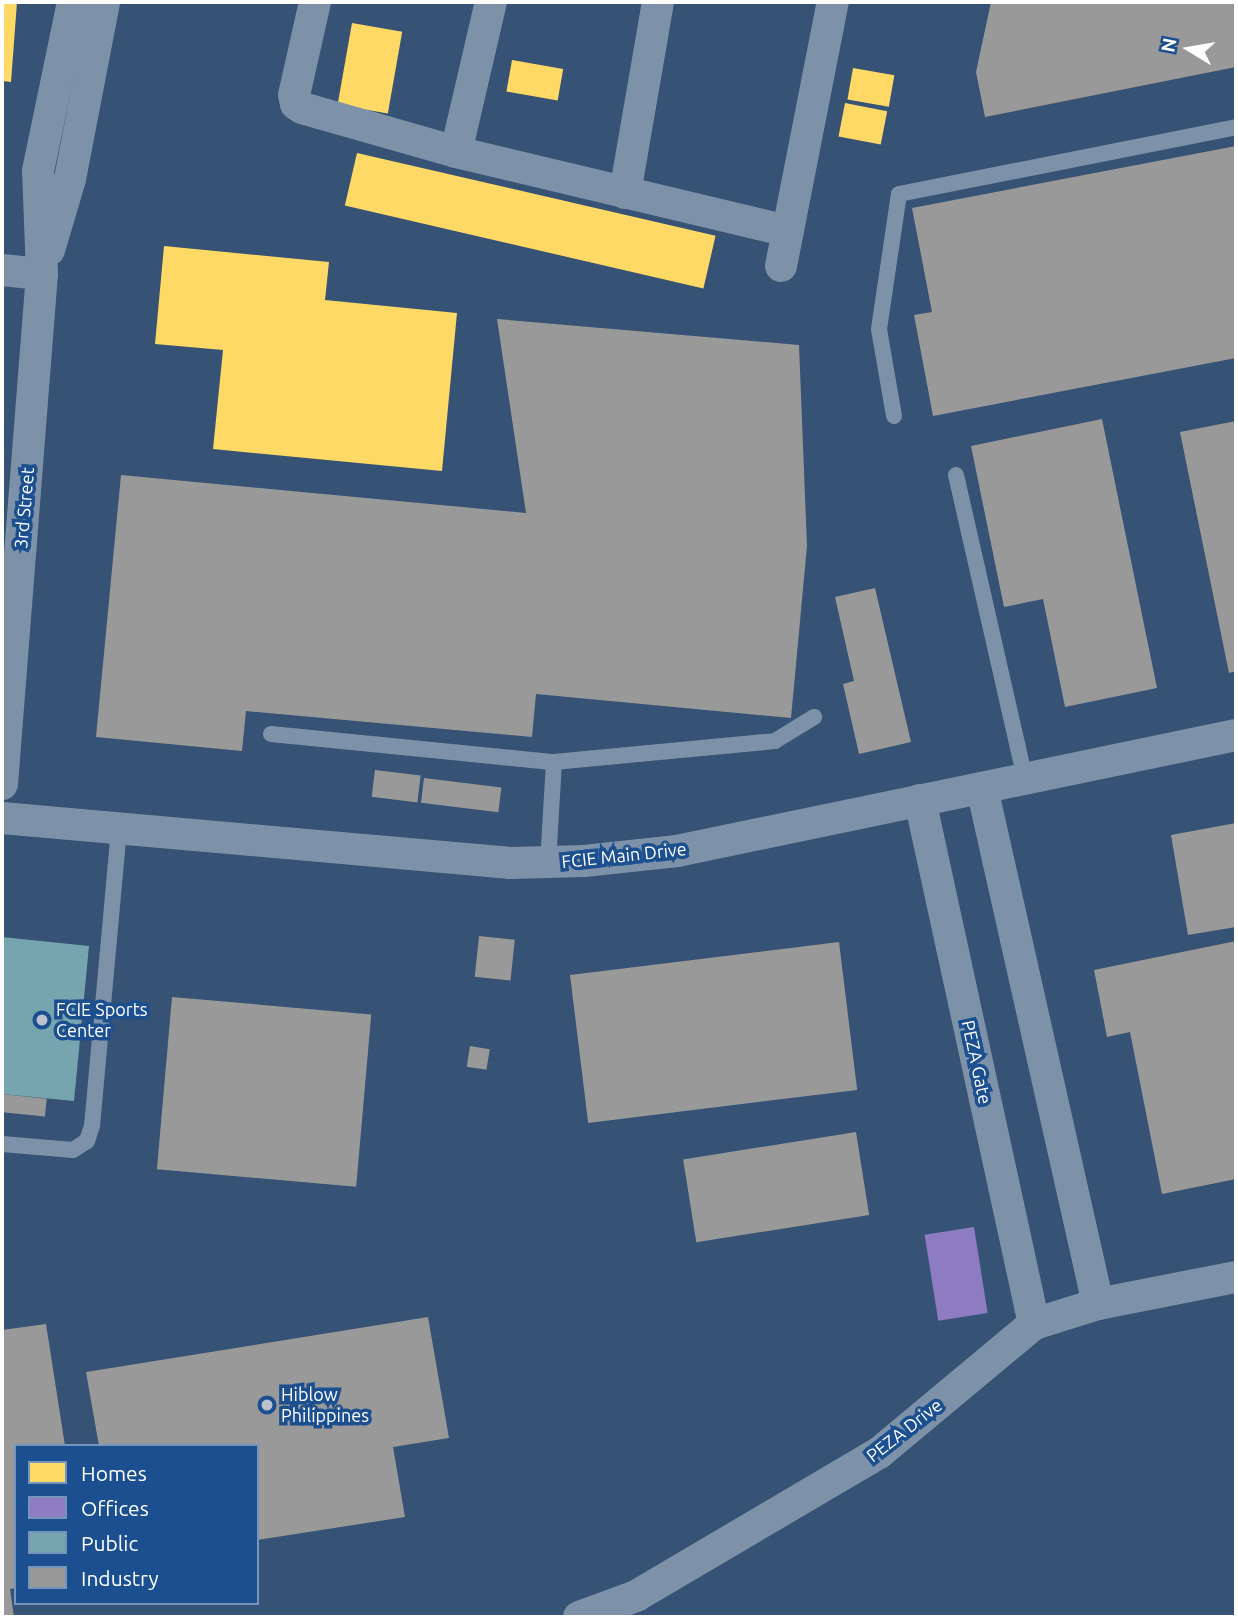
<!DOCTYPE html>
<style>
body{margin:0}
#map{position:relative;width:1238px;height:1619px;overflow:hidden;background:#365274;font-family:Ubuntu,sans-serif}
div>[style]{position:absolute}
.homes>*{inset:0;background:#ffd966;transform-origin:0 0}
.offices>*{inset:0;background:#8e7cc3;transform-origin:0 0}
.public>*{inset:0;background:#76a5af}
.industry>*{inset:0;background:#999;transform-origin:0 0}
.service>*{height:16px;margin:-8px;padding:0 8px;transform-origin:8px;border-radius:8px;background:#7d92a8}
.minor>*{height:32px;margin:-16px;padding:0 16px;transform-origin:16px;border-radius:16px;background:#7d92a8}
.dots>*{width:19px;height:19px;translate:-50% -50%;box-sizing:border-box;border:4px solid #1b4f8f;border-radius:50%}
span{translate:-50% -50%;white-space:nowrap;text-align:center;line-height:1.15;-webkit-text-stroke:7px #1b4f8f;paint-order:stroke}
.street-label{font-size:18px;color:#fff}
.poi-label{font-size:18px;color:#fff}
.left{translate:0 -50%;text-align:left}
.frame{position:absolute;inset:0;border:4px solid #fff;pointer-events:none}
.legend{position:absolute;left:14px;top:1444px;width:245px;height:161px;box-sizing:border-box;background:#1b4f8f;border:2px solid #7695bc;margin:0;padding:9px 12px;list-style:none;font-size:21px;color:#fff}
.legend li{display:flex;align-items:center;gap:14px;height:35px}
.legend b{width:35px;border:2px solid #7695bc}
.north{position:absolute;left:1154px;top:14px;width:70px;height:70px;-webkit-text-stroke:5px #1b4f8f;paint-order:stroke;rotate:281deg;font-size:19px;font-weight:700;line-height:28px;text-align:center;color:#fff}
.north::after{content:'';display:block;margin:auto;width:24px;height:32px;background:#fff;clip-path:polygon(50% 0,100% 100%,50% 72%,0 100%)}
</style>
<div id="map">
<div class="homes">
<div style="clip-path:polygon(2px 2px,17px 2px,11px 82px,2px 81px)"></div>
<div style="left:352px;top:23px;width:51px;height:83px;rotate:10deg"></div>
<div style="left:512px;top:60px;width:52px;height:32px;rotate:10deg"></div>
<div style="left:853px;top:68px;width:42px;height:32px;rotate:10deg"></div>
<div style="left:845px;top:103px;width:43px;height:34px;rotate:11deg"></div>
<div style="left:357px;top:153px;width:368px;height:54px;rotate:13deg"></div>
<div style="clip-path:polygon(164px 246px,329px 262px,325px 300px,457px 313px,442px 471px,213px 449px,223px 350px,155px 344px)"></div>
</div>
<div class="offices">
<div style="left:974px;top:1227px;width:87px;height:50px;rotate:81deg"></div>
</div>
<div class="public">
<div style="clip-path:polygon(2px 937px,89px 946px,74px 1101px,2px 1094px)"></div>
</div>
<div class="industry">
<div style="clip-path:polygon(991px 2px,1236px 2px,1236px 67px,985px 117px,976px 72px)"></div>
<div style="clip-path:polygon(1236px 146px,1236px 358px,933px 416px,914px 315px,932px 312px,912px 208px)"></div>
<div style="clip-path:polygon(497px 319px,799px 345px,807px 546px,791px 718px,536px 694px,532px 737px,246px 711px,242px 751px,96px 737px,121px 475px,526px 513px)"></div>
<div style="clip-path:polygon(1102px 419px,1157px 688px,1065px 707px,1043px 599px,1004px 607px,971px 446px)"></div>
<div style="clip-path:polygon(1236px 421px,1236px 671px,1229px 673px,1180px 432px)"></div>
<div style="clip-path:polygon(875px 588px,911px 742px,859px 754px,843px 684px,854px 681px,835px 597px)"></div>
<div style="left:375px;top:770px;width:46px;height:27px;rotate:7deg"></div>
<div style="left:424px;top:778px;width:78px;height:25px;rotate:7deg"></div>
<div style="clip-path:polygon(1236px 823px,1236px 927px,1188px 935px,1171px 835px)"></div>
<div style="left:479px;top:936px;width:36px;height:41px;rotate:6deg"></div>
<div style="clip-path:polygon(1236px 941px,1236px 1179px,1162px 1194px,1130px 1032px,1107px 1037px,1094px 970px)"></div>
<div style="left:839px;top:942px;width:149px;height:271px;rotate:83deg"></div>
<div style="left:172px;top:997px;width:200px;height:173px;rotate:5deg"></div>
<div style="left:470px;top:1046px;width:20px;height:21px;rotate:9deg"></div>
<div style="left:2px;top:1094px;width:45px;height:18px;rotate:6deg"></div>
<div style="left:856px;top:1132px;width:84px;height:175px;rotate:81deg"></div>
<div style="clip-path:polygon(428px 1317px,449px 1438px,393px 1447px,405px 1517px,257px 1540px,257px 1446px,99px 1446px,86px 1372px)"></div>
<div style="clip-path:polygon(46px 1324px,65px 1446px,16px 1446px,16px 1588px,10px 1589px,14px 1617px,2px 1617px,2px 1330px)"></div>
</div>
<div class="service">
<div style="left:894px;top:416px;width:88px;rotate:-99.8deg"></div>
<div style="left:879px;top:329px;width:136px;rotate:-81.6deg"></div>
<div style="left:899px;top:194px;width:344px;rotate:-11.2deg"></div>
<div style="left:956px;top:475px;width:312px;rotate:77.2deg"></div>
<div style="left:271px;top:734px;width:284px;rotate:5.7deg"></div>
<div style="left:554px;top:762px;width:222px;rotate:-5.4deg"></div>
<div style="left:775px;top:741px;width:46px;rotate:-31.6deg"></div>
<div style="left:548px;top:863px;width:101px;rotate:-86.6deg"></div>
<div style="left:2px;top:1144px;width:71px;rotate:4.8deg"></div>
<div style="left:73px;top:1150px;width:17px;rotate:-33deg"></div>
<div style="left:87px;top:1141px;width:16px;rotate:-72deg"></div>
<div style="left:92px;top:1126px;width:299px;rotate:-84.8deg"></div>
</div>
<div class="minor">
<div style="left:315px;top:2px;width:95px;rotate:102.7deg"></div>
<div style="left:294px;top:95px;width:9px;rotate:77deg"></div>
<div style="left:296px;top:104px;width:7px;rotate:34deg"></div>
<div style="left:302px;top:108px;width:160px;rotate:15.9deg"></div>
<div style="left:456px;top:152px;width:341px;rotate:13.4deg"></div>
<div style="left:456px;top:152px;width:154px;rotate:-76.9deg"></div>
<div style="left:625px;top:193px;width:194px;rotate:-80.2deg"></div>
<div style="left:49px;top:250px;width:74px;rotate:-73.5deg"></div>
<div style="left:70px;top:179px;width:180px;rotate:-79.1deg"></div>
<div style="left:781px;top:266px;width:269px;rotate:-78.9deg"></div>
<div style="left:2px;top:270px;width:40px;rotate:5.7deg"></div>
<div style="left:2px;top:784px;width:512px;rotate:-85.52deg"></div>
<div style="left:42px;top:274px;width:103px;rotate:-92.2deg"></div>
<div style="left:38px;top:171px;width:173px;rotate:-78.3deg"></div>
<div style="left:982px;top:788px;width:529px;rotate:77.33deg"></div>
<div style="left:920px;top:800px;width:536px;rotate:77.73deg"></div>
<div style="left:2px;top:818px;width:511px;rotate:5.05deg"></div>
<div style="left:511px;top:863px;width:73px;rotate:-1.6deg"></div>
<div style="left:584px;top:861px;width:94px;rotate:-6.1deg"></div>
<div style="left:677px;top:851px;width:571px;rotate:-11.72deg"></div>
<div style="left:579px;top:1617px;width:61px;rotate:-20.2deg"></div>
<div style="left:636px;top:1596px;width:282px;rotate:-30.5deg"></div>
<div style="left:879px;top:1453px;width:202px;rotate:-39.8deg"></div>
<div style="left:1034px;top:1324px;width:67px;rotate:-17.4deg"></div>
<div style="left:1098px;top:1304px;width:141px;rotate:-11.1deg"></div>
</div>
<div class="dots">
<div style="left:42px;top:1020px;background:#b9c2ce"></div>
<div style="left:267px;top:1405px;background:#b9c2ce"></div>
</div>
<div class="street-label">
<span style="left:24px;top:508px;rotate:-85deg">3rd Street</span>
<span style="left:624px;top:855px;rotate:-6deg">FCIE Main Drive</span>
<span style="left:977px;top:1062px;rotate:78deg">PEZA Gate</span>
<span style="left:904px;top:1430px;rotate:-38deg">PEZA Drive</span>
</div>
<div class="poi-label">
<span class="left" style="left:56px;top:1020px">FCIE Sports<br>Center</span>
<span class="left" style="left:281px;top:1405px">Hiblow<br>Philippines</span>
</div>
<div class="frame"></div>
<ul class="legend">
<li><b style="height:19px;background:#ffd966"></b>Homes</li>
<li><b style="height:19px;background:#8e7cc3"></b>Offices</li>
<li><b style="height:19px;background:#76a5af"></b>Public</li>
<li><b style="height:19px;background:#999"></b>Industry</li>
</ul>
<div class="north">N</div>
</div>
